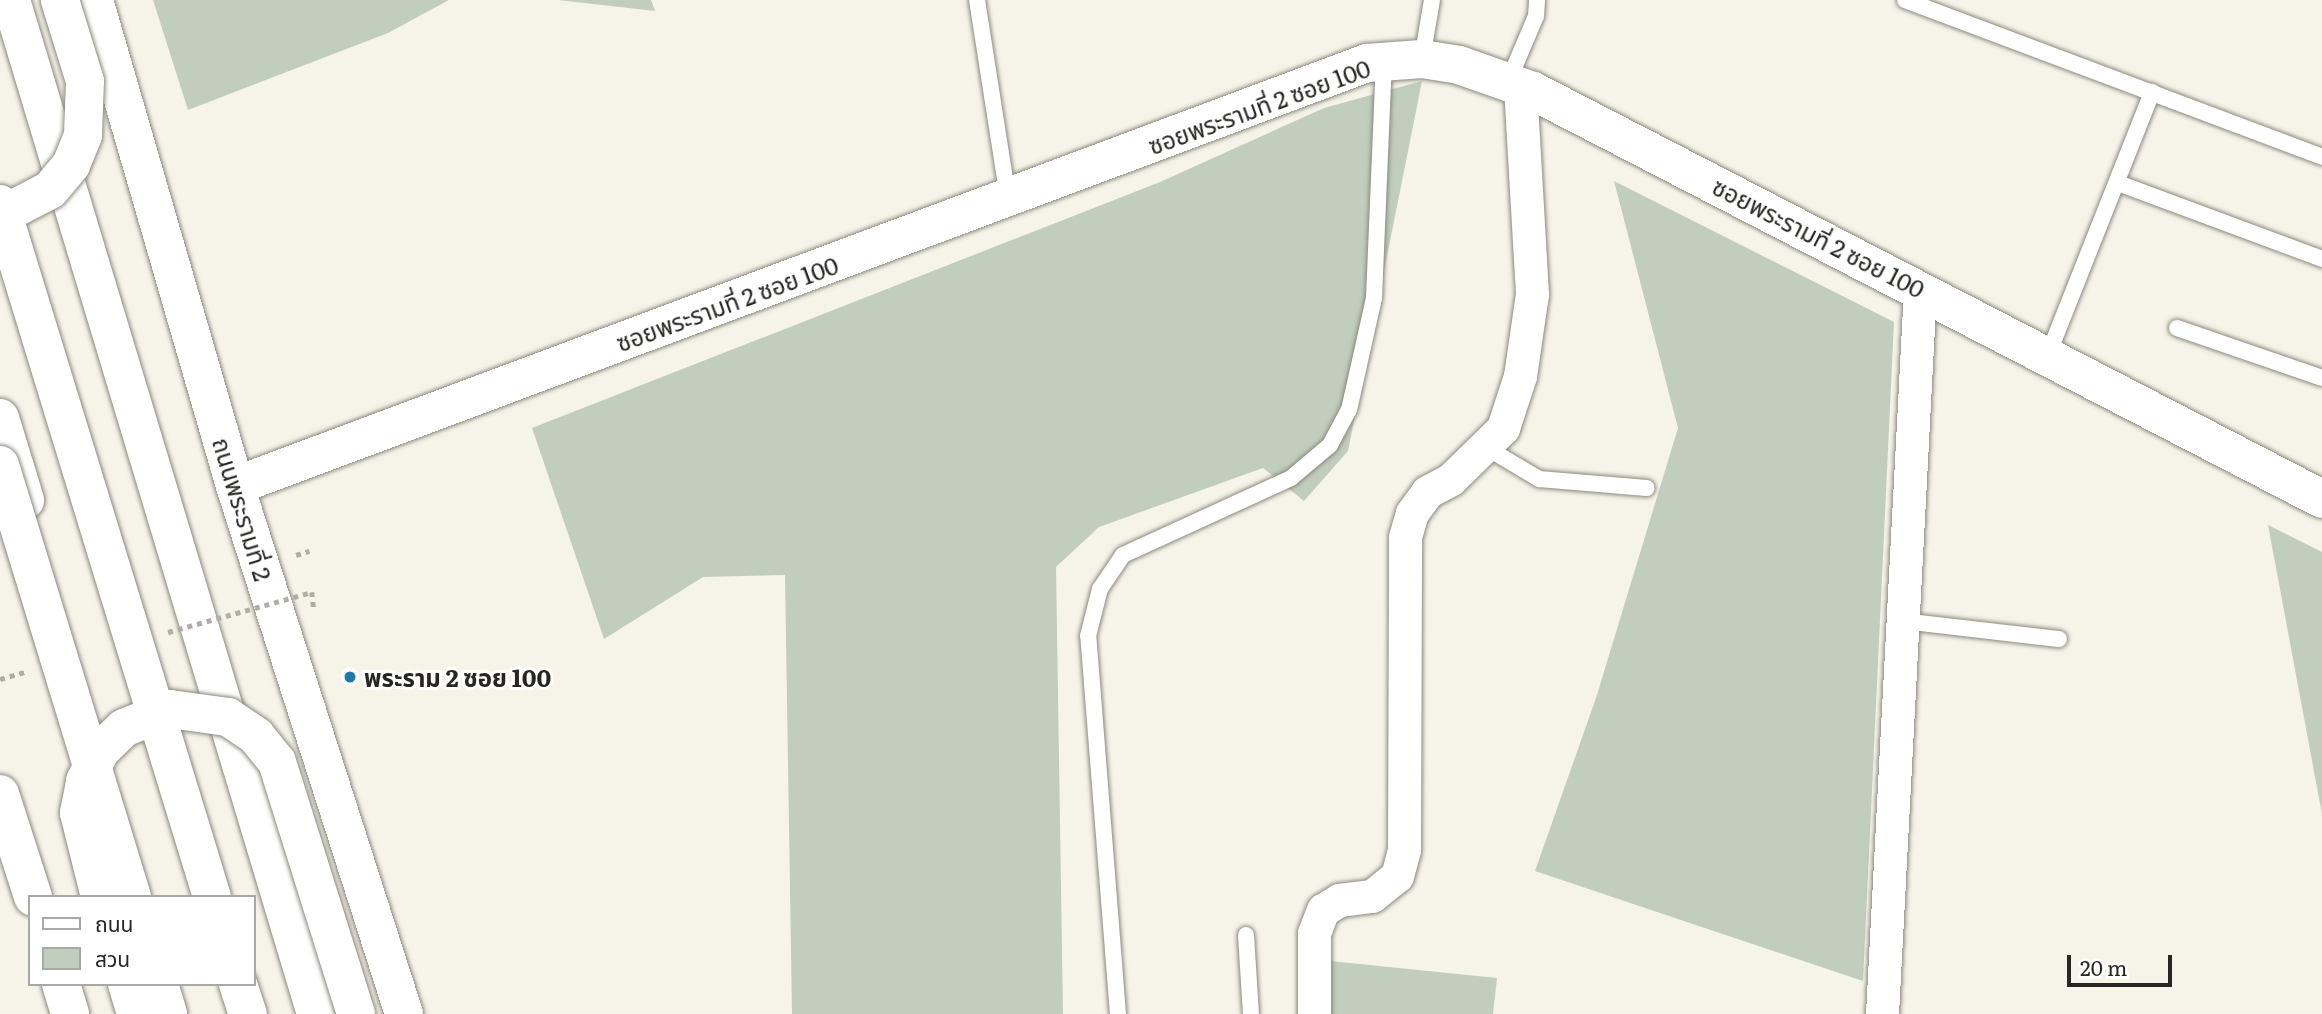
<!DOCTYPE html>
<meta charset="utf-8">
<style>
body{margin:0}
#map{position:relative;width:2322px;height:1014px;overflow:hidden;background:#f6f3e9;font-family:Literata,"Noto Sans Thai",serif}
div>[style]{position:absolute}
.green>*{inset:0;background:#c1cebe}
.path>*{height:4.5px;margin-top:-2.25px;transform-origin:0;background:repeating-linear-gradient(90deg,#b0ada6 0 5px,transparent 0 10px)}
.roads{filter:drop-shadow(0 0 2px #8b897f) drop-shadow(0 0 2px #8b897f)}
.service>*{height:16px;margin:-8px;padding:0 8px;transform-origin:8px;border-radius:8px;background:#fff}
.minor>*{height:33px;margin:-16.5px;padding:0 16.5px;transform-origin:16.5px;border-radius:16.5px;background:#fff}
.secondary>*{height:38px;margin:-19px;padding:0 19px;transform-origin:19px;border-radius:19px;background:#fff}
.trunk>*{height:38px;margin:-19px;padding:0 19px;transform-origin:19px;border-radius:19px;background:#fff}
.motorway>*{height:38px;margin:-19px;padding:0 19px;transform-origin:19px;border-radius:19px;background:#fff}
.path-bridge>*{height:4.5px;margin-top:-2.25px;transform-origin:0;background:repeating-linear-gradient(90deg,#b0ada6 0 5px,transparent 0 10px)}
.bridges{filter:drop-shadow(0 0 2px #8b897f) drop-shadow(0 0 2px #8b897f)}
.secondary-bridge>*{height:38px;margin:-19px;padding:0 19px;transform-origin:19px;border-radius:19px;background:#fff}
.motorway-bridge>*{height:38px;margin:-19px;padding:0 19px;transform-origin:19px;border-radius:19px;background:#fff}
.dots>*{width:19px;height:19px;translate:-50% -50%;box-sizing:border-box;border:4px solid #fff;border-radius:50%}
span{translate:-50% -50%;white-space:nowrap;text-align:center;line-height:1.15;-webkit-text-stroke:6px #fff;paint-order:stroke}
.street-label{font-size:24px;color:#272622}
.poi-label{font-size:24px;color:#272622;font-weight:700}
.left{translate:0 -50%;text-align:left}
.legend{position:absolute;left:28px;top:895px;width:228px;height:91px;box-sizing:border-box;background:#fff;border:2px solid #a9a8a7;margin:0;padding:9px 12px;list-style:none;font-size:21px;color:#272622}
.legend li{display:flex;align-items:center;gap:14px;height:35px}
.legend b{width:35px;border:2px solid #a9a8a7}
.scale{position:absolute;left:2067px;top:955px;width:105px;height:32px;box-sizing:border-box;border:4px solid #272622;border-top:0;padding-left:9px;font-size:21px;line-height:24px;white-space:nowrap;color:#272622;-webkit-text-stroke:5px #fff;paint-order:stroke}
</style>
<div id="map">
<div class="green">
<div style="clip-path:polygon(153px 0,449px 0,388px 33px,188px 110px)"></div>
<div style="clip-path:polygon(558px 0,651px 0,655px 11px)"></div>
<div style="clip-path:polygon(1422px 81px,1348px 451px,1304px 501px,1263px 468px,1099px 527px,1056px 567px,1063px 1014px,792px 1014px,785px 575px,703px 577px,604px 639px,532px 428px,1160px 182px,1324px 108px)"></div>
<div style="clip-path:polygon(1614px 181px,1894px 322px,1863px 981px,1535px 871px,1596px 698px,1678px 428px)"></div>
<div style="clip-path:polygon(2268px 525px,2322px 552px,2322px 814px)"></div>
<div style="clip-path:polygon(1330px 961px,1497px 978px,1493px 1014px,1330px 1014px)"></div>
</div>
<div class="path">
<div style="left:296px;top:555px;width:14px;rotate:-17deg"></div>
<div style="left:312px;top:592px;width:18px;rotate:84deg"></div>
</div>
<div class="roads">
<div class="service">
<div style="left:977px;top:0;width:200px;rotate:81.1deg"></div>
<div style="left:1905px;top:0;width:446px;rotate:20.6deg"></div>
<div style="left:1422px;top:59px;width:60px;rotate:-80.4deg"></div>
<div style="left:1508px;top:82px;width:72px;rotate:-67deg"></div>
<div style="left:1536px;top:16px;width:16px;rotate:-86deg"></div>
<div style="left:2118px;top:183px;width:218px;rotate:20.4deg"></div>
<div style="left:2177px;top:328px;width:153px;rotate:19deg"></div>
<div style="left:2048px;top:355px;width:283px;rotate:-68.4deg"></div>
<div style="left:1487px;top:448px;width:61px;rotate:30.8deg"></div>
<div style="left:1539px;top:479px;width:108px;rotate:4.8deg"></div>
<div style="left:1903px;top:621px;width:157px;rotate:6.6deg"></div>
<div style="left:1246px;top:935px;width:79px;rotate:86.4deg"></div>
<div style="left:1118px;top:1014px;width:379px;rotate:-94.5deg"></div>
<div style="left:1088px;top:636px;width:49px;rotate:-75.7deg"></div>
<div style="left:1100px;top:589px;width:41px;rotate:-55.9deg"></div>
<div style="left:1123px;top:555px;width:185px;rotate:-24.6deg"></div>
<div style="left:1291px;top:478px;width:51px;rotate:-40.2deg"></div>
<div style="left:1330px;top:445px;width:40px;rotate:-62deg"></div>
<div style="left:1349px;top:410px;width:115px;rotate:-77.4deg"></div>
<div style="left:1374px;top:298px;width:236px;rotate:-87.6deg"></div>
</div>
<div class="minor">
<div style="left:1314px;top:1014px;width:81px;rotate:-90deg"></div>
<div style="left:1314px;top:933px;width:25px;rotate:-69deg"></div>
<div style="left:1323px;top:910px;width:19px;rotate:-32deg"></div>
<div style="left:1339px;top:900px;width:33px;rotate:-7deg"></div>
<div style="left:1372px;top:896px;width:32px;rotate:-39deg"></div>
<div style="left:1397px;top:876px;width:27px;rotate:-75deg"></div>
<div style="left:1404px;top:850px;width:313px;rotate:-89.8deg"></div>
<div style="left:1405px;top:537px;width:25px;rotate:-74deg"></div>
<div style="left:1412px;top:513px;width:26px;rotate:-54deg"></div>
<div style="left:1427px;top:492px;width:27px;rotate:-28deg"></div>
<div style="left:1451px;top:479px;width:73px;rotate:-44.4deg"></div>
<div style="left:1503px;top:428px;width:55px;rotate:-71.9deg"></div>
<div style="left:1520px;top:376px;width:83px;rotate:-81.7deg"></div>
<div style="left:1532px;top:294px;width:208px;rotate:-93.3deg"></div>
<div style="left:1882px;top:1014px;width:726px;rotate:-87deg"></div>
</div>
<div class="secondary">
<div style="left:94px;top:0;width:506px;rotate:73.82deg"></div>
<div style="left:235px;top:486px;width:554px;rotate:72.25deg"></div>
<div style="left:235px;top:486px;width:1208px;rotate:-20.49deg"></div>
<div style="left:1367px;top:63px;width:55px;rotate:-4.2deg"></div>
<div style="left:1422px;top:59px;width:37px;rotate:9deg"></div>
<div style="left:1459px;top:65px;width:78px;rotate:19.4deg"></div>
<div style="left:1533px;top:91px;width:888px;rotate:27.34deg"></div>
<div style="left:0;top:794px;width:108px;rotate:72.2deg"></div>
<div style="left:61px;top:984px;width:31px;rotate:73deg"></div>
<div style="left:127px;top:984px;width:31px;rotate:73deg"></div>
</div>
<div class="trunk">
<div style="left:11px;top:0;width:1059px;rotate:73.26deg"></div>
<div style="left:0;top:418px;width:86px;rotate:73deg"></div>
</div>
<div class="motorway">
<div style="left:159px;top:984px;width:31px;rotate:73deg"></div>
<div style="left:238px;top:984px;width:32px;rotate:72deg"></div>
</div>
</div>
<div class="path-bridge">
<div style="left:168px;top:632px;width:149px;rotate:-15.5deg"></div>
<div style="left:0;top:679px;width:26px;rotate:-16deg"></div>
</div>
<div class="bridges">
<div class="secondary-bridge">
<div style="left:0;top:216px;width:56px;rotate:-27.5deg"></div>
<div style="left:50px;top:190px;width:33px;rotate:-50deg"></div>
<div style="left:71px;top:165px;width:32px;rotate:-68deg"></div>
<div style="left:83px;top:135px;width:54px;rotate:-87.9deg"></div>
<div style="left:85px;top:81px;width:85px;rotate:-107.2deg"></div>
<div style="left:100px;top:897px;width:87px;rotate:-104deg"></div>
<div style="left:79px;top:813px;width:33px;rotate:-79deg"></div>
<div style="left:85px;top:781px;width:34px;rotate:-63deg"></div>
<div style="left:100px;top:751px;width:33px;rotate:-44deg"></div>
<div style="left:124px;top:728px;width:50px;rotate:-22.4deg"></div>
<div style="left:170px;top:709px;width:59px;rotate:7.9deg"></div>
<div style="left:228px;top:717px;width:34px;rotate:34deg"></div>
<div style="left:256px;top:736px;width:33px;rotate:51deg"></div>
<div style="left:277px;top:762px;width:264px;rotate:72.6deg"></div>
</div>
<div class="motorway-bridge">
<div style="left:0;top:204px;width:725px;rotate:72.99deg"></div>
<div style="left:0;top:465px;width:452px;rotate:73deg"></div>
</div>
</div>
<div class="dots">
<div style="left:350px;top:677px;background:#1e79a7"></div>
</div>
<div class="street-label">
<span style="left:1259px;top:106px;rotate:-20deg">ซอยพระรามที่ 2 ซอย 100</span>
<span style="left:1819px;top:237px;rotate:27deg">ซอยพระรามที่ 2 ซอย 100</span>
<span style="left:727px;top:303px;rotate:-20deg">ซอยพระรามที่ 2 ซอย 100</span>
<span style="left:243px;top:509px;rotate:73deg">ถนนพระรามที่ 2</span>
</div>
<div class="poi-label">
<span class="left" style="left:364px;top:677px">พระราม 2 ซอย 100</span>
</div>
<ul class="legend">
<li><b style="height:9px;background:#fff"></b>ถนน</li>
<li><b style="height:19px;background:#c1cebe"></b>สวน</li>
</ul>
<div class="scale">20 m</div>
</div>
